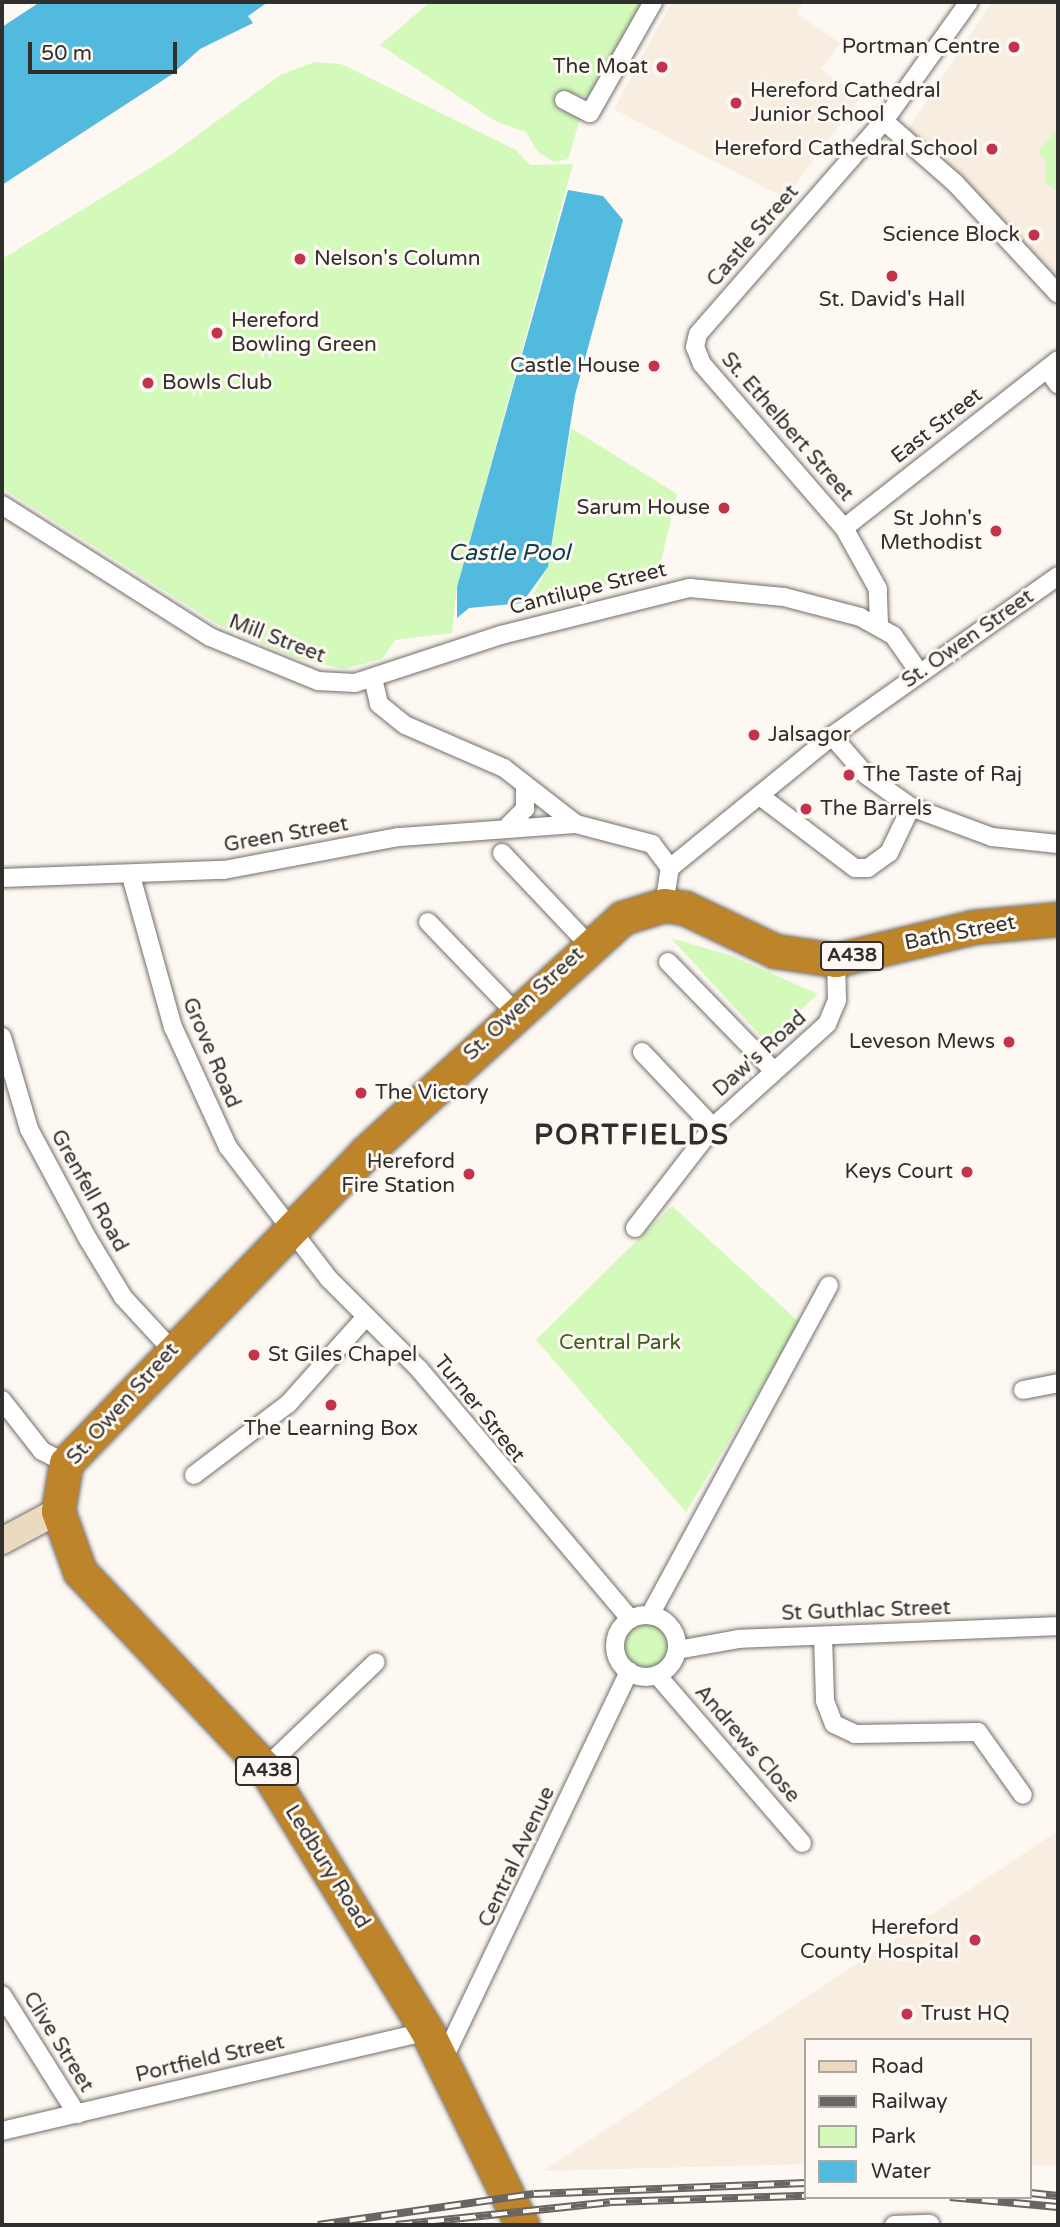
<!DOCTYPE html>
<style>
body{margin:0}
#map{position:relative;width:1060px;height:2227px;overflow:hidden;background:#fdf8f2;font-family:"Varela Round",sans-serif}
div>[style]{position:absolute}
.built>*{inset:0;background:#f7ede1}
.green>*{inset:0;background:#d3f9bb}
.round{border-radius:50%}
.water>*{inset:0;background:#53badf}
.roads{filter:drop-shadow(0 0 2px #736e6a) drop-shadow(0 0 2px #736e6a)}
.street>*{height:18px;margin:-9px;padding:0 9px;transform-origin:9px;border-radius:9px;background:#fff}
.street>.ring{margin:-9px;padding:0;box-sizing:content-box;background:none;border:18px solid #fff;border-radius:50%}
.secondary>*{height:26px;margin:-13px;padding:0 13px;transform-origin:13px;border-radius:13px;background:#ebdabf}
.highway>*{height:33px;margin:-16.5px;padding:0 16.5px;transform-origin:16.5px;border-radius:16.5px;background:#bd842a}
.rail>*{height:8px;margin-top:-4px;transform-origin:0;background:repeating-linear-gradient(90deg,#fdf8f2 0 16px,#686562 0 32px);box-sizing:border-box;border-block:2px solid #686562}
.dots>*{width:19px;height:19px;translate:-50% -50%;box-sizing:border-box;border:4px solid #fdf8f2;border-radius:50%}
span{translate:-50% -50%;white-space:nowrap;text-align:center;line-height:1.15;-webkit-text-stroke:6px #fdf8f2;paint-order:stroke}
.shield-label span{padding:2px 5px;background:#fdf8f2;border:2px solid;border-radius:5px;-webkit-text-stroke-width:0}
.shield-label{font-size:19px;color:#312f2d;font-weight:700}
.poi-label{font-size:21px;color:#312f2d}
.right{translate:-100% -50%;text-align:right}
.left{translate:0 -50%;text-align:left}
.street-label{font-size:21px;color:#312f2d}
.park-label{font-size:21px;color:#3b6219}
.water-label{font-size:23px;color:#103e4e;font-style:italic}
.district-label{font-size:28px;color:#312f2d;font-weight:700;letter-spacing:2px}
.frame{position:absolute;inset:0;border:4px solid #312f2d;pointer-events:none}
.legend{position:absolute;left:804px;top:2038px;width:228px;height:161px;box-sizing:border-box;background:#fdf8f2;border:2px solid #aba8a3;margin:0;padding:9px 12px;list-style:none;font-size:21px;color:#312f2d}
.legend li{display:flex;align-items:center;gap:14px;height:35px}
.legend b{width:35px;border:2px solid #aba8a3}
.scale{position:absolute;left:28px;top:42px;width:149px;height:32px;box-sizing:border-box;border:4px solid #312f2d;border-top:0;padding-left:9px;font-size:21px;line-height:24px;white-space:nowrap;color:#312f2d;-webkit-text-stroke:5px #fdf8f2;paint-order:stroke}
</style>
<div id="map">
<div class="built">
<div style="clip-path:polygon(672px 2px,803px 2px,797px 14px,840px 43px,821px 69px,860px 98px,785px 198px,614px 109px)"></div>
<div style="clip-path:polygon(992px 2px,1058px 2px,1058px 286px,907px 131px)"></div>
<div style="clip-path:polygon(1058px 1831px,1058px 2165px,1030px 2166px,1030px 2040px,806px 2040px,806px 2164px,543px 2171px)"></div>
</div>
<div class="green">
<div style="clip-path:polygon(430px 2px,645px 2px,597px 89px,587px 96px,565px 95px,558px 106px,580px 119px,568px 159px,554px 162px,538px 152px,526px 132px,497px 122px,380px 45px)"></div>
<div style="clip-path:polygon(315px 62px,341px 64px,516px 150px,530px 165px,573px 164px,457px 587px,452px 633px,395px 640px,382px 659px,344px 669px,296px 658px,217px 624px,2px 488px,2px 259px,165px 159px,280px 75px)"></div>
<div style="clip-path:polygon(1058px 127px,1058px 192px,1045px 182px,1046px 160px,1038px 153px)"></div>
<div style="clip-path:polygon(571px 428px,677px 494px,660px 565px,666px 577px,533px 595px,548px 567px)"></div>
<div style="clip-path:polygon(671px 938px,732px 956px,818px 994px,766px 1042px)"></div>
<div style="clip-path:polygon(672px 1206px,800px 1323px,686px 1512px,536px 1340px)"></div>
<div class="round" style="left:615px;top:1615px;width:62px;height:62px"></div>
</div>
<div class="water">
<div style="clip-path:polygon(40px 2px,268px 2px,248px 16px,253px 23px,200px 49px,171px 75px,2px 185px,2px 27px)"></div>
<div style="clip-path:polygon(568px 190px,603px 196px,623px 220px,575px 395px,548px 567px,522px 603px,469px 608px,457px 618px,457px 587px)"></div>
</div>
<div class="roads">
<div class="street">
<div style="left:564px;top:100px;width:29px;rotate:27deg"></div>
<div style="left:590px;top:113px;width:128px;rotate:-60.4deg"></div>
<div style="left:884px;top:121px;width:94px;rotate:41.1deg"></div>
<div style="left:955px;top:183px;width:151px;rotate:47.1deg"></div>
<div style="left:1047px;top:369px;width:19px;rotate:54deg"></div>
<div style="left:2px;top:505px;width:246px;rotate:32.4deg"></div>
<div style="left:210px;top:637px;width:117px;rotate:22.2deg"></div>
<div style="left:318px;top:681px;width:37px;rotate:3deg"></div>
<div style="left:355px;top:683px;width:154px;rotate:-18.2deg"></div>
<div style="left:501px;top:635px;width:195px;rotate:-14deg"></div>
<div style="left:690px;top:588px;width:94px;rotate:5.5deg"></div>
<div style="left:784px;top:597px;width:79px;rotate:14.7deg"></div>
<div style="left:860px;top:617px;width:38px;rotate:29deg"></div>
<div style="left:893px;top:635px;width:45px;rotate:54.9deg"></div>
<div style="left:844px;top:528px;width:272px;rotate:-38.1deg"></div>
<div style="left:879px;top:625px;width:36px;rotate:-92deg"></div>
<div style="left:878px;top:589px;width:70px;rotate:-119.1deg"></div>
<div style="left:844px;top:528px;width:217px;rotate:-130.9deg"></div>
<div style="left:702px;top:364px;width:18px;rotate:-112deg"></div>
<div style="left:695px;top:347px;width:13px;rotate:-77deg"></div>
<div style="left:698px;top:334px;width:283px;rotate:-48.9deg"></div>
<div style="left:884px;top:121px;width:146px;rotate:-54.5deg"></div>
<div style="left:373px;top:678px;width:27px;rotate:77deg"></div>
<div style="left:379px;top:704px;width:33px;rotate:39deg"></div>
<div style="left:405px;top:725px;width:108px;rotate:23.5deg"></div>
<div style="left:504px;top:768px;width:91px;rotate:37.9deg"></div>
<div style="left:576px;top:824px;width:79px;rotate:14.7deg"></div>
<div style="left:652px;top:844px;width:30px;rotate:53deg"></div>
<div style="left:832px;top:736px;width:52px;rotate:48.9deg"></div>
<div style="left:866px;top:775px;width:55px;rotate:35.4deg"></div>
<div style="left:911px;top:807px;width:86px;rotate:20.3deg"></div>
<div style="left:992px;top:837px;width:66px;rotate:6.1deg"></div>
<div style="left:760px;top:796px;width:119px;rotate:37.2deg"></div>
<div style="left:855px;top:868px;width:13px"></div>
<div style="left:868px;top:868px;width:26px;rotate:-36deg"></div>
<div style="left:889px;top:853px;width:51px;rotate:-64.4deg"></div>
<div style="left:509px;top:825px;width:23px;rotate:-45deg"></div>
<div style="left:525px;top:809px;width:24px;rotate:-90deg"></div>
<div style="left:502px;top:853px;width:125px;rotate:46.6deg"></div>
<div style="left:131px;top:876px;width:157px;rotate:74.5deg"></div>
<div style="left:173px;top:1027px;width:132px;rotate:65.4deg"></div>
<div style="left:228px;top:1147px;width:166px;rotate:52.6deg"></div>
<div style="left:329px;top:1279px;width:127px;rotate:45deg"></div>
<div style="left:419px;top:1369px;width:327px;rotate:49.8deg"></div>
<div style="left:2px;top:878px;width:222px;rotate:-2.1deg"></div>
<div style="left:224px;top:870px;width:178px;rotate:-10.7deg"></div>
<div style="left:399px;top:837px;width:177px;rotate:-4.2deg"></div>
<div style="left:664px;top:905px;width:37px;rotate:-81deg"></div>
<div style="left:670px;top:868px;width:209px;rotate:-39.2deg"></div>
<div style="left:832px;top:736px;width:277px;rotate:-35.3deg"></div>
<div style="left:428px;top:922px;width:125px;rotate:46deg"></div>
<div style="left:668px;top:962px;width:149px;rotate:45.8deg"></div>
<div style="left:2px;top:1037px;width:96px;rotate:73.6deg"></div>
<div style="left:29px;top:1129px;width:125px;rotate:61.8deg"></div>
<div style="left:88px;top:1239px;width:68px;rotate:58.9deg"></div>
<div style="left:123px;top:1297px;width:71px;rotate:47.3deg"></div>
<div style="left:642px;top:1052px;width:103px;rotate:46.6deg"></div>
<div style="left:635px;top:1228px;width:128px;rotate:-52.3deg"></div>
<div style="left:713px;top:1127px;width:154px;rotate:-42.1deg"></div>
<div style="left:827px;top:1024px;width:26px;rotate:-67deg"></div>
<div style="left:837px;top:1000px;width:40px;rotate:-91.4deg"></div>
<div style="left:1023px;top:1390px;width:36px;rotate:-11deg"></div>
<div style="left:2px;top:1400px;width:65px;rotate:51.9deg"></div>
<div style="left:42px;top:1451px;width:27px;rotate:27deg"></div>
<div style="left:194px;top:1475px;width:118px;rotate:-37.1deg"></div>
<div style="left:288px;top:1404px;width:114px;rotate:-48.2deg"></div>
<div style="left:650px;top:1615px;width:375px;rotate:-61.5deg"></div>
<div class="ring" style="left:615px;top:1615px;width:44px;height:44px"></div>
<div style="left:823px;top:1636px;width:65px;rotate:88.2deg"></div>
<div style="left:825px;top:1701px;width:25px;rotate:69deg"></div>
<div style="left:834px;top:1724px;width:23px;rotate:25deg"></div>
<div style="left:855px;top:1734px;width:123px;rotate:-0.9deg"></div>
<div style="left:978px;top:1732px;width:77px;rotate:54.5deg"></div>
<div style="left:677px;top:1650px;width:62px;rotate:-10.2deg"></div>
<div style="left:738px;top:1639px;width:320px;rotate:-2.3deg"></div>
<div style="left:657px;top:1675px;width:222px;rotate:49.2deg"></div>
<div style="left:265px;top:1768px;width:153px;rotate:-43.7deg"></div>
<div style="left:2px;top:1995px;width:141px;rotate:57.8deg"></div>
<div style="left:443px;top:2060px;width:431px;rotate:-64.4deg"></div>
<div style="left:2px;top:2131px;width:437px;rotate:-13.2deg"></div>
<div style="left:894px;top:2225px;width:36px;rotate:-2deg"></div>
</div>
<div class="secondary">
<div style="left:2px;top:1541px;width:64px;rotate:-28.2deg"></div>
</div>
<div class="highway">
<div style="left:522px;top:2225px;width:216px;rotate:-116.1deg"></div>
<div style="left:427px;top:2031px;width:309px;rotate:-121.6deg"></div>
<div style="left:265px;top:1768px;width:270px;rotate:-133.3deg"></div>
<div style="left:80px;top:1572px;width:65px;rotate:-109.8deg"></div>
<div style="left:58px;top:1511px;width:49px;rotate:-80.5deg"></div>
<div style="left:66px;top:1463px;width:431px;rotate:-46deg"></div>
<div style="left:365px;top:1153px;width:348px;rotate:-42.4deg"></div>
<div style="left:622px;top:918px;width:44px;rotate:-17.2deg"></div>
<div style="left:664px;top:905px;width:21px;rotate:8deg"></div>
<div style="left:685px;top:908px;width:100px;rotate:25.5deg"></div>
<div style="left:775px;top:951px;width:62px;rotate:8.4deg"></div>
<div style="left:836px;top:960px;width:141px;rotate:-13.5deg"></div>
<div style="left:973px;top:927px;width:85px;rotate:-5.4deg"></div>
</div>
</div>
<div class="rail">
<div style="left:1030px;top:2193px;width:28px;rotate:6deg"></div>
<div style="left:950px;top:2197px;width:108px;rotate:5.3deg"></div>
<div style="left:318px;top:2225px;width:218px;rotate:-8.2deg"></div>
<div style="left:534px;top:2194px;width:272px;rotate:-2.3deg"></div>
<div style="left:396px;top:2225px;width:215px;rotate:-6.1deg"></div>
<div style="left:610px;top:2202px;width:196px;rotate:-1.8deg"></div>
</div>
<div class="dots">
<div style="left:1014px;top:47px;background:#c3334c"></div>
<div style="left:662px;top:67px;background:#c3334c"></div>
<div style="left:736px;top:103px;background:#c3334c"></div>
<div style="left:992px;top:149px;background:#c3334c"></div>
<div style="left:1034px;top:235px;background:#c3334c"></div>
<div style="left:300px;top:259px;background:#c3334c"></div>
<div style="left:892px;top:276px;background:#c3334c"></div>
<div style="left:217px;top:333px;background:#c3334c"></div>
<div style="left:654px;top:366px;background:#c3334c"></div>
<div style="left:148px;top:383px;background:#c3334c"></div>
<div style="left:724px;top:508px;background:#c3334c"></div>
<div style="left:996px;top:531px;background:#c3334c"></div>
<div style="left:754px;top:735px;background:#c3334c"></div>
<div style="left:849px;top:775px;background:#c3334c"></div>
<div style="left:806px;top:809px;background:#c3334c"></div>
<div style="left:1009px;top:1042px;background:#c3334c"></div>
<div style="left:361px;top:1093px;background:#c3334c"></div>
<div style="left:967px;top:1172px;background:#c3334c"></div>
<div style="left:469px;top:1174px;background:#c3334c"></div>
<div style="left:254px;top:1355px;background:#c3334c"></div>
<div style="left:331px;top:1405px;background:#c3334c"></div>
<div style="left:975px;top:1940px;background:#c3334c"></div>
<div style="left:907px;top:2014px;background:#c3334c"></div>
</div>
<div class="shield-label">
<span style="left:852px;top:956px">A438</span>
<span style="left:267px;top:1771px">A438</span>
</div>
<div class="poi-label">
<span class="right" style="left:1000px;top:47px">Portman Centre</span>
<span class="right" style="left:648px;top:67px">The Moat</span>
<span class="left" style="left:750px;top:103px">Hereford Cathedral<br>Junior School</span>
<span class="right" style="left:978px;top:149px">Hereford Cathedral School</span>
<span class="right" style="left:1020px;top:235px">Science Block</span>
<span class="left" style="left:314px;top:259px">Nelson's Column</span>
<span style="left:892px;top:300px">St. David's Hall</span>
<span class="left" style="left:231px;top:333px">Hereford<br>Bowling Green</span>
<span class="right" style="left:640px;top:366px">Castle House</span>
<span class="left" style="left:162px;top:383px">Bowls Club</span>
<span class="right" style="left:710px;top:508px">Sarum House</span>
<span class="right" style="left:982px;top:531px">St John's<br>Methodist</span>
<span class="left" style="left:768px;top:735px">Jalsagor</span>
<span class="left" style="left:863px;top:775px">The Taste of Raj</span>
<span class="left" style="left:820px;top:809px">The Barrels</span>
<span class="right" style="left:995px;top:1042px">Leveson Mews</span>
<span class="left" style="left:375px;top:1093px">The Victory</span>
<span class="right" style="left:455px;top:1174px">Hereford<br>Fire Station</span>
<span class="right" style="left:953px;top:1172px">Keys Court</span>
<span class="left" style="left:268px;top:1355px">St Giles Chapel</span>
<span style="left:331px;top:1429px">The Learning Box</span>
<span class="right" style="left:959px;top:1940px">Hereford<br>County Hospital</span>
<span class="left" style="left:921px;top:2014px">Trust HQ</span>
</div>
<div class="street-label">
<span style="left:753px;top:236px;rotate:-49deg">Castle Street</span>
<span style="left:937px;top:426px;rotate:-38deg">East Street</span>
<span style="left:787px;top:427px;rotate:49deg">St. Ethelbert Street</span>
<span style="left:588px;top:589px;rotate:-14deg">Cantilupe Street</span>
<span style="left:277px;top:639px;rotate:21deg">Mill Street</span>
<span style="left:968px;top:639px;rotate:-35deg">St. Owen Street</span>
<span style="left:286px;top:835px;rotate:-10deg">Green Street</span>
<span style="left:960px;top:933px;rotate:-11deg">Bath Street</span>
<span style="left:524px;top:1004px;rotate:-43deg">St. Owen Street</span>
<span style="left:211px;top:1053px;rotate:67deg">Grove Road</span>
<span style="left:760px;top:1054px;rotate:-42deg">Daw's Road</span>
<span style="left:89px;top:1191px;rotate:61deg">Grenfell Road</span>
<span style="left:123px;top:1404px;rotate:-48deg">St. Owen Street</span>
<span style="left:479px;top:1409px;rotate:51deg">Turner Street</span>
<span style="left:866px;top:1611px;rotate:-2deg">St Guthlac Street</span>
<span style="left:747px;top:1744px;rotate:49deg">Andrews Close</span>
<span style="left:517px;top:1857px;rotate:-65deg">Central Avenue</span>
<span style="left:327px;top:1867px;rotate:58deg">Ledbury Road</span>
<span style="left:58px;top:2042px;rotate:58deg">Clive Street</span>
<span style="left:210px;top:2059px;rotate:-13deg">Portfield Street</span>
</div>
<div class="park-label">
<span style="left:620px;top:1343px">Central Park</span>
</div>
<div class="water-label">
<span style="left:509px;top:553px">Castle Pool</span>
</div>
<div class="district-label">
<span style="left:632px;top:1135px">PORTFIELDS</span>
</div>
<div class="frame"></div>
<ul class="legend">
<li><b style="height:9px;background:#ebdabf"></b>Road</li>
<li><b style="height:9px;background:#686562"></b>Railway</li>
<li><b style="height:19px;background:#d3f9bb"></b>Park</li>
<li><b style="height:19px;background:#53badf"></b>Water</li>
</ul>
<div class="scale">50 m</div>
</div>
